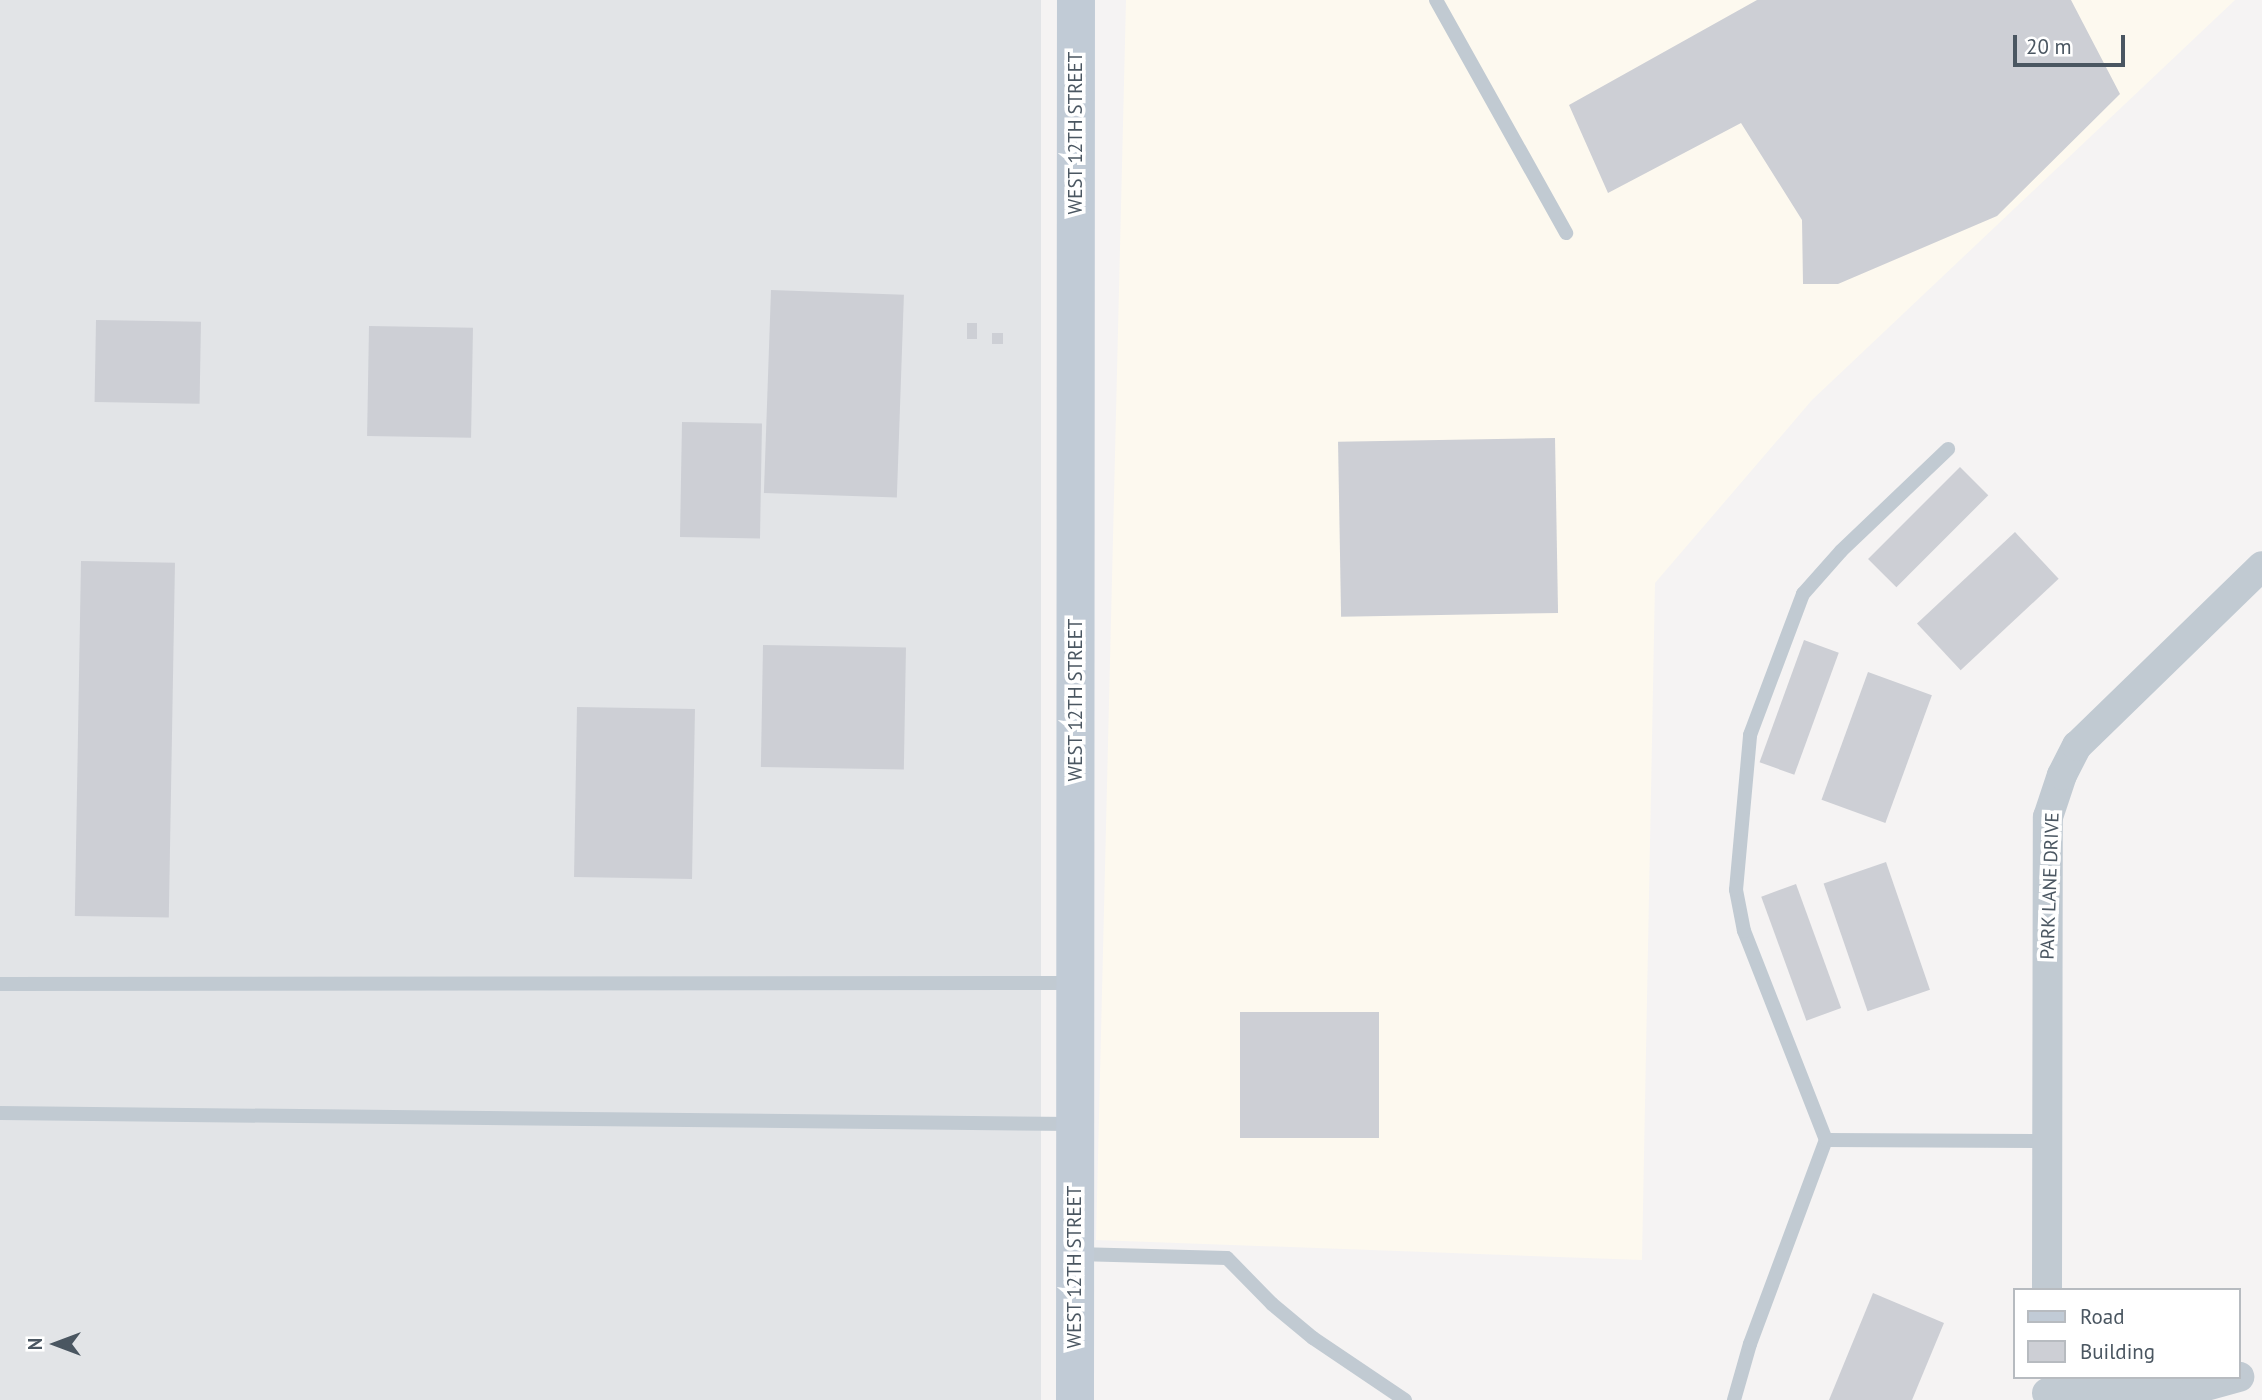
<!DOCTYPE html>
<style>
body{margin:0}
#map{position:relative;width:2262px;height:1400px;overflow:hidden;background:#f5f3f3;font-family:"PT Sans",sans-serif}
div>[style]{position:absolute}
.commercial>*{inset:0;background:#fdf9ef}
.airport>*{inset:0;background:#e2e4e7;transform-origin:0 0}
.building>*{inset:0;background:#cdcfd5;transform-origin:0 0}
.lane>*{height:14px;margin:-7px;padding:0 7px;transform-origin:7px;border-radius:7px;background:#c1cad2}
.street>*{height:30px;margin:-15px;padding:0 15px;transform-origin:15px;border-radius:15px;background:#c1cad2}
.secondary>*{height:38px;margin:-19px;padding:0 19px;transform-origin:19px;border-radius:19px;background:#c1cbd6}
span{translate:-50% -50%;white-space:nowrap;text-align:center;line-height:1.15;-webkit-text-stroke:7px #fff;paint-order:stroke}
.street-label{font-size:19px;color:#4a5661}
.legend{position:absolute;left:2013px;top:1288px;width:228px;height:91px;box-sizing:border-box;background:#fff;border:2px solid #b7bbc0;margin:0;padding:9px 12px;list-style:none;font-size:21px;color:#4a5661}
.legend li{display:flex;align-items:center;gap:14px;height:35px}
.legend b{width:35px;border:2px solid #b7bbc0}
.north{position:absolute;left:21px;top:1309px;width:70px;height:70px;-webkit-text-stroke:5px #fff;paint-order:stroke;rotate:270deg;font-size:19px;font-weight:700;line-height:28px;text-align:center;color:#4a5661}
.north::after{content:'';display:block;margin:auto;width:24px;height:32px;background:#4a5661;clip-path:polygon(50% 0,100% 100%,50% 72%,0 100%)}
.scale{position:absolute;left:2013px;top:35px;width:112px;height:32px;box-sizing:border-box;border:4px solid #4a5661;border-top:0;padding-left:9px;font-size:21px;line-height:24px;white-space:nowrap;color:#4a5661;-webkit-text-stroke:5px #fff;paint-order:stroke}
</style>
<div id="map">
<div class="commercial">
<div style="clip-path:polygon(1126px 0,2235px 0,1812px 400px,1655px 583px,1642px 1260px,1096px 1240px)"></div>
</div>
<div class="airport">
<div style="left:0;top:0;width:1041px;height:1400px"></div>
</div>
<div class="building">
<div style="clip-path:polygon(1757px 0,2071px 0,2120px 94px,1997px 216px,1838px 284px,1803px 284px,1802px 220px,1741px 123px,1608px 193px,1569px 105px)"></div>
<div style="left:771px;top:290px;width:133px;height:203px;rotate:2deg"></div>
<div style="left:96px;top:320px;width:105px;height:82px;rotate:1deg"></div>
<div style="left:967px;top:323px;width:10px;height:16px"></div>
<div style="left:369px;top:326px;width:104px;height:110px;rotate:1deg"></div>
<div style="left:992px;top:333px;width:11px;height:11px"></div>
<div style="left:682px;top:422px;width:80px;height:115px;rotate:1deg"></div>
<div style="left:1555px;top:438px;width:175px;height:217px;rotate:89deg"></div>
<div style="left:1960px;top:467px;width:40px;height:130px;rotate:45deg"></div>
<div style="left:2015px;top:532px;width:64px;height:134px;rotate:47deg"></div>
<div style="left:81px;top:561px;width:94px;height:355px;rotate:1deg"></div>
<div style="left:1804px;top:640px;width:37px;height:130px;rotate:20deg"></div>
<div style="left:763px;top:645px;width:143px;height:122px;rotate:1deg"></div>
<div style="left:1868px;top:672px;width:68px;height:136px;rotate:20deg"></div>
<div style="left:577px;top:707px;width:118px;height:170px;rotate:1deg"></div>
<div style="left:1886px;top:862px;width:135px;height:66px;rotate:71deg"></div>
<div style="left:1796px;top:884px;width:132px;height:37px;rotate:70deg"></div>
<div style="left:1240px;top:1012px;width:139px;height:126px"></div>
<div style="clip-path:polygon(1873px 1293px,1944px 1323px,1912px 1400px,1829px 1400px)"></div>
</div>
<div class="lane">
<div style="left:1436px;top:0;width:267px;rotate:60.8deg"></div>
<div style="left:0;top:984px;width:1074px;rotate:-0.05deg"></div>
<div style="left:0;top:1113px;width:1073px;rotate:0.59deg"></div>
<div style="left:1826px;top:1140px;width:222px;rotate:0.3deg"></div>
<div style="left:1076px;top:1254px;width:151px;rotate:1.5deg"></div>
<div style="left:1227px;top:1258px;width:64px;rotate:45.6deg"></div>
<div style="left:1272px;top:1304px;width:53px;rotate:39.7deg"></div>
<div style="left:1313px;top:1338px;width:111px;rotate:34deg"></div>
<div style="left:1734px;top:1400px;width:58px;rotate:-74.1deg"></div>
<div style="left:1750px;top:1344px;width:218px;rotate:-69.6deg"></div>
<div style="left:1826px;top:1140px;width:225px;rotate:-111.4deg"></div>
<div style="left:1744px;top:931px;width:42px;rotate:-101deg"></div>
<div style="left:1736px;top:890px;width:156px;rotate:-84.8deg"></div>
<div style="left:1750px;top:735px;width:151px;rotate:-69.4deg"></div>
<div style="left:1803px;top:594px;width:57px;rotate:-48.5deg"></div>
<div style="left:1841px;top:551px;width:148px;rotate:-43.6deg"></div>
</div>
<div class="street">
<div style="left:2047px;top:1290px;width:473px;rotate:-89.9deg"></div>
<div style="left:2048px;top:817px;width:44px;rotate:-71.6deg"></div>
<div style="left:2062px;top:775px;width:33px;rotate:-63deg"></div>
<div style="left:2077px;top:746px;width:258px;rotate:-44.2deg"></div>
<div style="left:2047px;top:1393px;width:148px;rotate:-1.5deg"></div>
<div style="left:2195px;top:1389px;width:46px;rotate:-15.3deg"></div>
</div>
<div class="secondary">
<div style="left:1075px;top:1400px;width:1400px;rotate:-89.96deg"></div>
</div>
<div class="street-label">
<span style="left:1076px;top:133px;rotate:-90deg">WEST 12TH STREET</span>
<span style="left:1076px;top:700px;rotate:-90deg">WEST 12TH STREET</span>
<span style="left:2050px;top:886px;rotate:-88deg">PARK LANE DRIVE</span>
<span style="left:1075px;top:1267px;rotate:-90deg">WEST 12TH STREET</span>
</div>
<ul class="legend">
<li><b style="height:9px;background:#c1cbd6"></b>Road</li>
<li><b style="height:19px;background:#cdcfd5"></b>Building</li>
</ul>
<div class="north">N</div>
<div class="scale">20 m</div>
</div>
